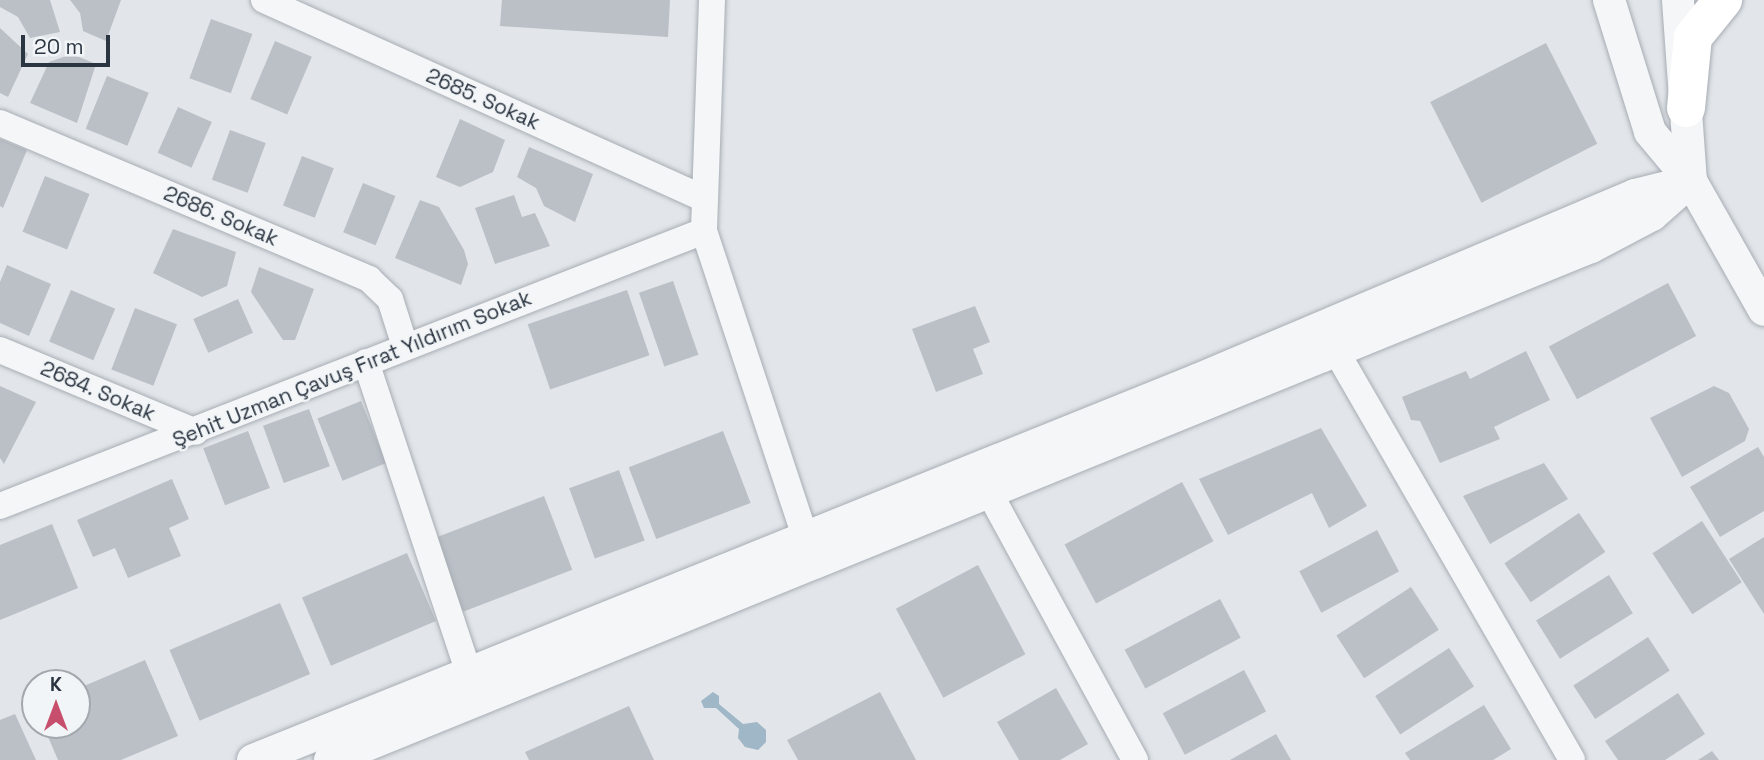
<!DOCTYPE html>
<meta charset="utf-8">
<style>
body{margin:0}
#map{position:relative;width:1764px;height:760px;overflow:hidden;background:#e2e6ea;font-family:"Space Grotesk",sans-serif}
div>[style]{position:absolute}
.water>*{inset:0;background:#9fb7c7}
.building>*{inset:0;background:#bac0c6;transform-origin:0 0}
.roads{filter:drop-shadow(0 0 2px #a7adb4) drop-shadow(0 0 2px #a7adb4)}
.minor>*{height:26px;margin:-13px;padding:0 13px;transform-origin:13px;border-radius:13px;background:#f5f6f8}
.tertiary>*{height:32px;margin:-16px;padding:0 16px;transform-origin:16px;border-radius:16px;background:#f5f6f8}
.primary>*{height:38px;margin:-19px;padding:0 19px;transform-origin:19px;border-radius:19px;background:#fff}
span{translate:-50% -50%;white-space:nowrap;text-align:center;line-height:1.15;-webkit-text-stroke:5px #f2f5f7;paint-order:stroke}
.street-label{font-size:21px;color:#2b3541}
.north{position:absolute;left:21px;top:669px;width:70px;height:70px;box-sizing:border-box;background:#f2f5f7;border:2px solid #a2a8ae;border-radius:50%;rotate:0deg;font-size:19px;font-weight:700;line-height:28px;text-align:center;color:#2b3541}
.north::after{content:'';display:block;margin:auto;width:24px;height:32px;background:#c74f6d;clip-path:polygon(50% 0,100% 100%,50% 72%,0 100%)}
.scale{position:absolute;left:21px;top:35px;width:89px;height:32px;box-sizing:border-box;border:4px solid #2b3541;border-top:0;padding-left:9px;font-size:21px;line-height:24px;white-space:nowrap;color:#2b3541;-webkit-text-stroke:5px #f2f5f7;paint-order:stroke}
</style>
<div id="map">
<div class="water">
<div style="clip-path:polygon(713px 692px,719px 696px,719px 704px,743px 724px,757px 722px,766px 730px,766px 742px,758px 750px,745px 747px,738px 738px,739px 729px,716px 708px,704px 708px,701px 701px)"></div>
</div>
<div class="building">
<div style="clip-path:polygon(0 0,50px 0,60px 32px,30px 38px,18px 17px,0 7px)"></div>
<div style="clip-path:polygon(70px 0,121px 0,106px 41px,83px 31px,80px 13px)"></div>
<div style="clip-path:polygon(502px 0,670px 0,668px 37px,500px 26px)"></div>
<div style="left:211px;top:19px;width:44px;height:63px;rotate:20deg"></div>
<div style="clip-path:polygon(0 28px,28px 54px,8px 97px,0 93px)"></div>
<div style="left:275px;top:41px;width:40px;height:63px;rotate:23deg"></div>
<div style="left:1546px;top:43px;width:113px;height:130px;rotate:63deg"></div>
<div style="clip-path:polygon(72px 54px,96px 64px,77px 123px,30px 103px,49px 62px)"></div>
<div style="left:107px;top:76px;width:45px;height:57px;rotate:22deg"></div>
<div style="left:178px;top:107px;width:37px;height:50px;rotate:24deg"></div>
<div style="clip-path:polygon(460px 119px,505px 140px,493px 172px,460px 187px,436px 177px)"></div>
<div style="left:230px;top:130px;width:38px;height:53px;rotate:20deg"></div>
<div style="clip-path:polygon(0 139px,27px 150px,3px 208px,0 206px)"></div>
<div style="clip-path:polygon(529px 147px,593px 174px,575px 222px,544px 206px,536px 188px,517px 177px)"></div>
<div style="left:302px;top:156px;width:34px;height:53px;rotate:21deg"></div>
<div style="left:45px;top:176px;width:48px;height:60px;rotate:22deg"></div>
<div style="left:363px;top:183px;width:35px;height:53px;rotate:22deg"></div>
<div style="clip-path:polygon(514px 195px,522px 217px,535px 213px,550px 246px,495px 264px,475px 208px)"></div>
<div style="clip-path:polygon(420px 200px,439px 207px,464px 250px,468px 264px,461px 285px,395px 258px)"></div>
<div style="clip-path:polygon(173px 229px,236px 252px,227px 286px,202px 297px,153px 273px)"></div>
<div style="clip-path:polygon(7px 265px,51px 284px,29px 336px,0 323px,0 282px)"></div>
<div style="clip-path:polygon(259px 267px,314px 289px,295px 340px,283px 340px,251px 292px)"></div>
<div style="left:673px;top:281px;width:78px;height:36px;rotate:71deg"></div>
<div style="left:1668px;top:283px;width:60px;height:135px;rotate:62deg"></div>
<div style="left:71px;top:290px;width:48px;height:56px;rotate:23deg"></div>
<div style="left:627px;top:290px;width:69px;height:105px;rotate:71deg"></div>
<div style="left:238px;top:299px;width:37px;height:49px;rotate:66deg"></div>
<div style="clip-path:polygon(975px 306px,990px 342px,973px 349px,983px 374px,936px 392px,912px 329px)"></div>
<div style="left:135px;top:308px;width:45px;height:66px;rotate:21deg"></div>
<div style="clip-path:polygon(1526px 351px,1550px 400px,1494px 427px,1500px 439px,1440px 463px,1420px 421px,1411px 420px,1402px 397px,1466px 371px,1470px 379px)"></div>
<div style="clip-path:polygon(0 386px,36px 402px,4px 464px,0 458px)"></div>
<div style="clip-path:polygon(1714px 386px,1729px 393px,1749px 429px,1745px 441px,1682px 477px,1650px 418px)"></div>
<div style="left:361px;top:401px;width:67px;height:47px;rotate:68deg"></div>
<div style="left:309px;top:409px;width:61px;height:49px;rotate:70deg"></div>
<div style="clip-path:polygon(1321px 428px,1367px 506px,1329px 528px,1312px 493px,1228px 535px,1199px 479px)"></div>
<div style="left:248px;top:431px;width:61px;height:48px;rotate:69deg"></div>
<div style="left:723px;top:431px;width:77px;height:101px;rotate:69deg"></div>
<div style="clip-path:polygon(1758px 447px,1764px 457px,1764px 511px,1720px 537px,1690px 487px)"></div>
<div style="clip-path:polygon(1544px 463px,1568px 499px,1490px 544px,1463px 496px)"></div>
<div style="left:619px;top:470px;width:75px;height:53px;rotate:70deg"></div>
<div style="clip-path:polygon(172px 479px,189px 519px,169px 528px,181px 556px,128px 578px,115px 548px,93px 557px,77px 520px)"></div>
<div style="left:1182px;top:482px;width:67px;height:133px;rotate:62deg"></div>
<div style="left:544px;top:496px;width:79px;height:117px;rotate:69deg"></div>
<div style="left:1579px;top:513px;width:47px;height:90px;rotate:56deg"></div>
<div style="left:1702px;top:521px;width:73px;height:59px;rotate:57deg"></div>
<div style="clip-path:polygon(52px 524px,78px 588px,0 620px,0 545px)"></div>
<div style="left:1377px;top:530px;width:47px;height:88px;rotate:62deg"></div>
<div style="clip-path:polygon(1764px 537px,1764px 614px,1729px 559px)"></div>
<div style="left:407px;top:553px;width:74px;height:114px;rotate:67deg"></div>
<div style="left:978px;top:565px;width:101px;height:93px;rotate:62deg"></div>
<div style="left:1609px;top:575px;width:45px;height:86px;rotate:58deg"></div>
<div style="left:1411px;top:587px;width:51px;height:89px;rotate:57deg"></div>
<div style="left:1220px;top:599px;width:44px;height:108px;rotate:62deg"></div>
<div style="left:280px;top:603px;width:77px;height:120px;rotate:67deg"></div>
<div style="left:1648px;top:637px;width:40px;height:89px;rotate:57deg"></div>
<div style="left:1449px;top:648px;width:46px;height:88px;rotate:57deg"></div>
<div style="clip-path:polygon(145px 660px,178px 736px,121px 760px,58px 760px,43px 725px,77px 725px,77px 689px)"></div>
<div style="left:1244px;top:670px;width:47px;height:92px;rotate:62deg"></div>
<div style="clip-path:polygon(1056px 688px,1088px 744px,1060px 760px,1019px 760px,997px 722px)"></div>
<div style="clip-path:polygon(880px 692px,916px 760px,798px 760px,787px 740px)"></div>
<div style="clip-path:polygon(1678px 693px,1705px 734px,1665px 760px,1618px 760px,1605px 741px)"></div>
<div style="clip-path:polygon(1484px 705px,1511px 749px,1493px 760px,1410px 760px,1405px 753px)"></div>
<div style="clip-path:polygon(629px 706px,654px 760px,529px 760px,525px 752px)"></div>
<div style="clip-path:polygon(15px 714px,36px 760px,0 760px,0 720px)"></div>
<div style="clip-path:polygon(1276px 734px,1291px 760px,1230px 760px)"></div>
<div style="clip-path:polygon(1712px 751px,1719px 760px,1698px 760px)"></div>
</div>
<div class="roads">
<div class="minor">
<div style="left:264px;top:0;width:481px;rotate:24.3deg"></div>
<div style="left:712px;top:0;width:231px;rotate:92deg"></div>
<div style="left:704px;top:231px;width:322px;rotate:71.7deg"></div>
<div style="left:0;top:123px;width:401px;rotate:22.9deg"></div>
<div style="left:369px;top:279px;width:29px;rotate:44deg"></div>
<div style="left:390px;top:299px;width:49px;rotate:72.3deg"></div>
<div style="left:0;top:350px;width:212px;rotate:22.7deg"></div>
<div style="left:1336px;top:351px;width:472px;rotate:60deg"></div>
<div style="left:366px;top:362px;width:324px;rotate:71.7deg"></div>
<div style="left:990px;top:494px;width:303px;rotate:61.4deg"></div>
<div style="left:0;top:506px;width:756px;rotate:-21.34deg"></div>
</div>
<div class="tertiary">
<div style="left:1609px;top:0;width:138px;rotate:72.7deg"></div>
<div style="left:1650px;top:132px;width:64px;rotate:50.1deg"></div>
<div style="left:1691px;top:181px;width:148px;rotate:60.5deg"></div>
<div style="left:1678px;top:0;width:181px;rotate:85.9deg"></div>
<div style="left:253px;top:760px;width:1018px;rotate:-21.93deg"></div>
<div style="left:1197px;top:380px;width:475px;rotate:-22.9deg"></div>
<div style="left:1635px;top:195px;width:58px;rotate:-14deg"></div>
<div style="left:330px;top:760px;width:1361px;rotate:-22.14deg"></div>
<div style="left:1591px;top:247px;width:69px;rotate:-27.7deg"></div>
<div style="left:1652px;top:215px;width:47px;rotate:-41.5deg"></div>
</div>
<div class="primary">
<div style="left:1686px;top:108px;width:71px;rotate:-84.4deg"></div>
<div style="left:1693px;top:37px;width:48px;rotate:-51deg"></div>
</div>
</div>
<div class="street-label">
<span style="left:483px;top:99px;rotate:24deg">2685. Sokak</span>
<span style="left:221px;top:216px;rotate:23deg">2686. Sokak</span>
<span style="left:352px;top:369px;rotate:-22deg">Şehit Uzman Çavuş Fırat Yıldırım Sokak</span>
<span style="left:98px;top:391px;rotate:23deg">2684. Sokak</span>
</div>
<div class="north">K</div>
<div class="scale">20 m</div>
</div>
